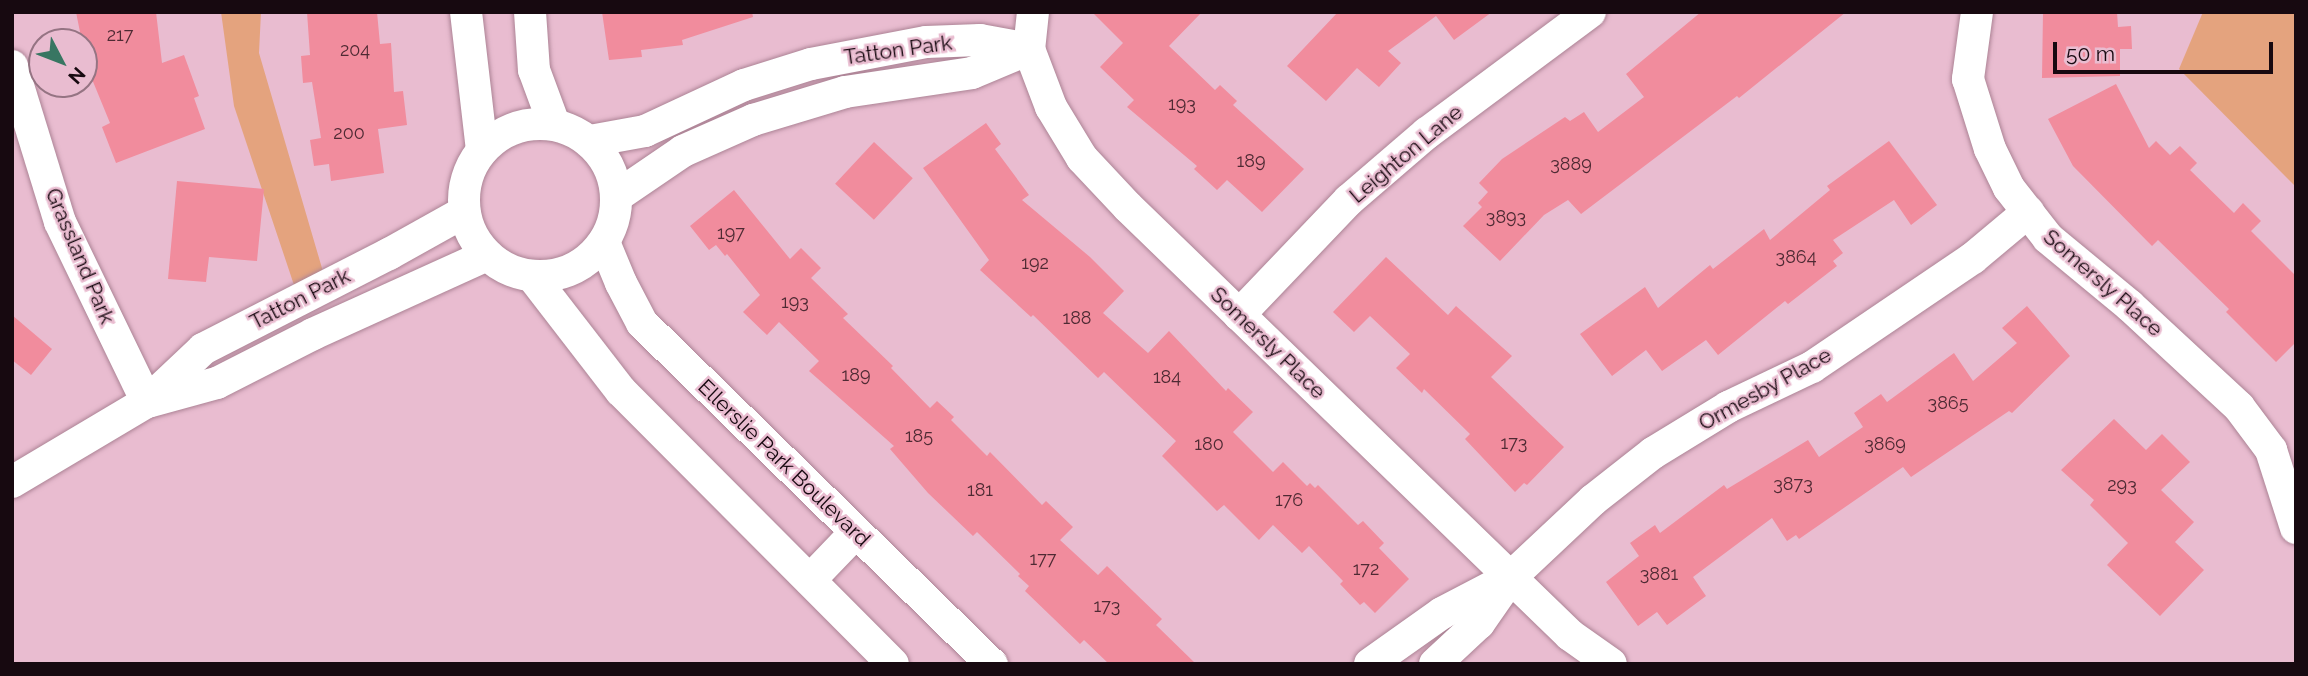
<!DOCTYPE html>
<style>
body{margin:0}
#map{position:relative;width:2308px;height:676px;overflow:hidden;background:#e9bcd0;font-family:Raleway,sans-serif}
div>[style]{position:absolute}
.green>*{inset:0;background:#e4a37e}
.building>*{inset:0;background:#f18c9d;transform-origin:0 0}
.roads{filter:drop-shadow(0 0 2px #ac8395) drop-shadow(0 0 2px #ac8395)}
.street>*{height:32px;margin:-16px;padding:0 16px;transform-origin:16px;border-radius:16px;background:#fff}
.street>.ring{margin:-16px;padding:0;box-sizing:content-box;background:none;border:32px solid #fff;border-radius:50%}
span{translate:-50% -50%;white-space:nowrap;text-align:center;line-height:1.15;-webkit-text-stroke:5px #e9bcd0;paint-order:stroke}
.number-label{font-size:18px;color:#4e2a33}
.number-label span{-webkit-text-stroke-width:0}
.street-label{font-size:21px;color:#170910}
.frame{position:absolute;inset:0;border:14px solid #170910;pointer-events:none}
.north{position:absolute;left:28px;top:28px;width:70px;height:70px;box-sizing:border-box;background:#e9bcd0;border:2px solid #957483;border-radius:50%;rotate:132deg;font-size:19px;font-weight:700;line-height:28px;text-align:center;color:#170910}
.north::after{content:'';display:block;margin:auto;width:24px;height:32px;background:#387662;clip-path:polygon(50% 0,100% 100%,50% 72%,0 100%)}
.scale{position:absolute;left:2053px;top:42px;width:220px;height:32px;box-sizing:border-box;border:4px solid #170910;border-top:0;padding-left:9px;font-size:21px;line-height:24px;white-space:nowrap;color:#170910;-webkit-text-stroke:5px #e9bcd0;paint-order:stroke}
</style>
<div id="map">
<div class="green">
<div style="clip-path:polygon(221px 12px,261px 12px,259px 53px,324px 275px,295px 288px,234px 106px)"></div>
<div style="clip-path:polygon(2203px 12px,2296px 12px,2296px 187px,2179px 69px)"></div>
</div>
<div class="building">
<div style="clip-path:polygon(76px 12px,156px 12px,162px 63px,184px 55px,199px 96px,194px 98px,205px 129px,116px 163px,102px 127px,110px 123px,87px 67px)"></div>
<div style="clip-path:polygon(307px 12px,377px 12px,380px 44px,391px 43px,394px 92px,403px 91px,407px 125px,378px 129px,384px 173px,331px 181px,329px 164px,314px 166px,310px 140px,321px 138px,312px 82px,303px 83px,301px 56px,310px 55px)"></div>
<div style="clip-path:polygon(602px 12px,752px 12px,753px 17px,682px 40px,683px 45px,641px 50px,642px 57px,609px 60px)"></div>
<div style="clip-path:polygon(1092px 12px,1202px 12px,1169px 46px,1215px 90px,1220px 85px,1237px 101px,1233px 105px,1304px 169px,1262px 212px,1227px 180px,1217px 190px,1194px 169px,1197px 166px,1127px 107px,1134px 100px,1100px 67px,1123px 43px)"></div>
<div style="clip-path:polygon(1338px 12px,1492px 12px,1454px 40px,1436px 16px,1388px 51px,1401px 63px,1379px 87px,1357px 68px,1326px 101px,1287px 66px)"></div>
<div style="clip-path:polygon(1701px 12px,1846px 12px,1739px 98px,1737px 96px,1581px 214px,1568px 200px,1544px 215px,1500px 261px,1463px 226px,1482px 207px,1478px 203px,1488px 192px,1479px 183px,1502px 159px,1565px 117px,1570px 121px,1584px 112px,1598px 132px,1644px 97px,1626px 74px)"></div>
<div style="clip-path:polygon(2043px 12px,2117px 12px,2118px 27px,2131px 26px,2132px 49px,2120px 49px,2120px 76px,2042px 78px)"></div>
<div style="clip-path:polygon(2116px 84px,2149px 148px,2156px 141px,2170px 155px,2180px 146px,2197px 163px,2190px 170px,2234px 213px,2243px 203px,2261px 221px,2251px 231px,2296px 276px,2296px 342px,2276px 362px,2226px 312px,2229px 309px,2158px 240px,2152px 246px,2073px 166px,2048px 119px)"></div>
<div style="clip-path:polygon(986px 123px,1001px 144px,995px 149px,1029px 195px,1022px 200px,1090px 257px,1124px 291px,1103px 313px,1148px 353px,1169px 331px,1226px 391px,1228px 388px,1253px 412px,1233px 432px,1273px 472px,1283px 462px,1307px 486px,1310px 483px,1315px 488px,1318px 485px,1358px 525px,1363px 521px,1384px 543px,1379px 548px,1409px 579px,1375px 613px,1364px 602px,1360px 605px,1340px 584px,1343px 581px,1309px 546px,1302px 553px,1273px 525px,1259px 540px,1224px 505px,1217px 511px,1162px 456px,1176px 441px,1104px 372px,1098px 378px,1033px 315px,1031px 317px,980px 270px,989px 260px,923px 168px)"></div>
<div style="clip-path:polygon(1889px 141px,1937px 205px,1911px 225px,1894px 200px,1833px 240px,1843px 253px,1833px 261px,1837px 266px,1788px 304px,1785px 301px,1718px 355px,1706px 340px,1662px 371px,1646px 350px,1612px 376px,1580px 334px,1645px 287px,1658px 308px,1710px 265px,1713px 269px,1764px 229px,1770px 240px,1830px 190px,1827px 186px)"></div>
<div style="left:874px;top:142px;width:53px;height:57px;rotate:43deg"></div>
<div style="clip-path:polygon(177px 181px,264px 189px,257px 261px,209px 257px,206px 282px,168px 279px)"></div>
<div style="clip-path:polygon(734px 190px,790px 259px,801px 248px,821px 268px,811px 278px,848px 314px,843px 318px,893px 366px,891px 368px,930px 408px,937px 401px,954px 417px,951px 420px,987px 456px,990px 452px,1042px 505px,1046px 501px,1073px 527px,1060px 540px,1098px 575px,1107px 566px,1162px 619px,1156px 625px,1196px 664px,1109px 664px,1084px 640px,1080px 644px,1025px 591px,1029px 586px,1018px 576px,1020px 574px,977px 532px,973px 536px,928px 493px,890px 449px,894px 446px,809px 371px,819px 361px,779px 322px,767px 335px,743px 312px,760px 295px,727px 254px,725px 256px,716px 245px,709px 250px,690px 226px)"></div>
<div style="clip-path:polygon(1386px 257px,1448px 315px,1456px 306px,1512px 356px,1491px 377px,1564px 447px,1527px 485px,1524px 483px,1515px 492px,1465px 439px,1470px 434px,1424px 389px,1422px 393px,1396px 368px,1410px 354px,1370px 316px,1354px 332px,1333px 312px)"></div>
<div style="clip-path:polygon(2027px 306px,2070px 356px,2012px 413px,2009px 411px,1911px 477px,1903px 467px,1799px 539px,1796px 535px,1787px 541px,1772px 518px,1693px 577px,1706px 596px,1667px 625px,1657px 612px,1638px 626px,1606px 582px,1639px 556px,1630px 543px,1655px 525px,1660px 533px,1724px 485px,1727px 489px,1808px 440px,1819px 457px,1863px 427px,1854px 413px,1881px 394px,1887px 402px,1954px 353px,1973px 381px,2017px 343px,2002px 328px)"></div>
<div style="clip-path:polygon(12px 315px,52px 349px,31px 375px,12px 360px)"></div>
<div style="clip-path:polygon(2114px 419px,2146px 450px,2162px 434px,2190px 462px,2161px 490px,2194px 522px,2175px 542px,2204px 570px,2160px 616px,2107px 565px,2128px 543px,2090px 505px,2094px 500px,2061px 470px)"></div>
</div>
<div class="roads">
<div class="street">
<div style="left:466px;top:12px;width:139px;rotate:83.4deg"></div>
<div style="left:530px;top:12px;width:58px;rotate:86.1deg"></div>
<div style="left:534px;top:70px;width:58px;rotate:69.7deg"></div>
<div style="left:1033px;top:12px;width:37px;rotate:96deg"></div>
<div style="left:1029px;top:49px;width:62px;rotate:69.2deg"></div>
<div style="left:1051px;top:107px;width:60px;rotate:58.7deg"></div>
<div style="left:1082px;top:158px;width:67px;rotate:46.8deg"></div>
<div style="left:1128px;top:207px;width:615px;rotate:44.08deg"></div>
<div style="left:1570px;top:635px;width:50px;rotate:35.3deg"></div>
<div style="left:1977px;top:12px;width:68px;rotate:97.7deg"></div>
<div style="left:1968px;top:79px;width:73px;rotate:72.6deg"></div>
<div style="left:1990px;top:149px;width:43px;rotate:64deg"></div>
<div style="left:2009px;top:188px;width:63px;rotate:52deg"></div>
<div style="left:2048px;top:238px;width:105px;rotate:39.6deg"></div>
<div style="left:2129px;top:305px;width:150px;rotate:42.8deg"></div>
<div style="left:2239px;top:407px;width:54px;rotate:53.3deg"></div>
<div style="left:2271px;top:450px;width:82px;rotate:72.2deg"></div>
<div style="left:12px;top:66px;width:163px;rotate:72.9deg"></div>
<div style="left:60px;top:222px;width:200px;rotate:64.2deg"></div>
<div class="ring" style="left:464px;top:124px;width:120px;height:120px"></div>
<div style="left:590px;top:141px;width:56px;rotate:-10.3deg"></div>
<div style="left:645px;top:131px;width:109px;rotate:-24.9deg"></div>
<div style="left:744px;top:85px;width:70px;rotate:-17.4deg"></div>
<div style="left:811px;top:64px;width:117px;rotate:-10.8deg"></div>
<div style="left:926px;top:42px;width:54px;rotate:-2.1deg"></div>
<div style="left:980px;top:40px;width:50px;rotate:10.4deg"></div>
<div style="left:617px;top:196px;width:80px;rotate:-34.3deg"></div>
<div style="left:683px;top:151px;width:77px;rotate:-23.9deg"></div>
<div style="left:753px;top:120px;width:96px;rotate:-16.9deg"></div>
<div style="left:845px;top:92px;width:128px;rotate:-8.5deg"></div>
<div style="left:972px;top:73px;width:62px;rotate:-22.8deg"></div>
<div style="left:604px;top:242px;width:44px;rotate:67.5deg"></div>
<div style="left:621px;top:283px;width:45px;rotate:62.3deg"></div>
<div style="left:642px;top:323px;width:489px;rotate:44.3deg"></div>
<div style="left:532px;top:276px;width:145px;rotate:52.3deg"></div>
<div style="left:621px;top:391px;width:385px;rotate:45.1deg"></div>
<div style="left:1239px;top:315px;width:159px;rotate:-46.3deg"></div>
<div style="left:1349px;top:200px;width:103px;rotate:-40.7deg"></div>
<div style="left:1427px;top:133px;width:203px;rotate:-36.6deg"></div>
<div style="left:151px;top:401px;width:68px;rotate:-15.3deg"></div>
<div style="left:217px;top:383px;width:108px;rotate:-27deg"></div>
<div style="left:313px;top:334px;width:191px;rotate:-24.4deg"></div>
<div style="left:12px;top:482px;width:157px;rotate:-30.7deg"></div>
<div style="left:147px;top:402px;width:77px;rotate:-43.4deg"></div>
<div style="left:203px;top:349px;width:209px;rotate:-27.1deg"></div>
<div style="left:389px;top:254px;width:86px;rotate:-29.2deg"></div>
<div style="left:810px;top:580px;width:66px;rotate:-46.2deg"></div>
<div style="left:1370px;top:664px;width:88px;rotate:-35.3deg"></div>
<div style="left:1442px;top:613px;width:73px;rotate:-27.6deg"></div>
<div style="left:1435px;top:664px;width:60px;rotate:-43deg"></div>
<div style="left:1479px;top:623px;width:56px;rotate:-55.2deg"></div>
<div style="left:1511px;top:577px;width:112px;rotate:-43.2deg"></div>
<div style="left:1593px;top:500px;width:76px;rotate:-38.1deg"></div>
<div style="left:1653px;top:453px;width:88px;rotate:-31.5deg"></div>
<div style="left:1728px;top:407px;width:93px;rotate:-25.5deg"></div>
<div style="left:1812px;top:367px;width:194px;rotate:-34.1deg"></div>
<div style="left:1973px;top:258px;width:72px;rotate:-39.9deg"></div>
</div>
</div>
<div class="number-label">
<span style="left:120px;top:35px">217</span>
<span style="left:355px;top:50px">204</span>
<span style="left:1182px;top:104px">193</span>
<span style="left:349px;top:133px">200</span>
<span style="left:1251px;top:161px">189</span>
<span style="left:1571px;top:164px">3889</span>
<span style="left:1506px;top:217px">3893</span>
<span style="left:731px;top:233px">197</span>
<span style="left:1796px;top:257px">3864</span>
<span style="left:1035px;top:263px">192</span>
<span style="left:795px;top:302px">193</span>
<span style="left:1077px;top:318px">188</span>
<span style="left:856px;top:375px">189</span>
<span style="left:1167px;top:377px">184</span>
<span style="left:1948px;top:403px">3865</span>
<span style="left:919px;top:436px">185</span>
<span style="left:1514px;top:443px">173</span>
<span style="left:1209px;top:444px">180</span>
<span style="left:1885px;top:444px">3869</span>
<span style="left:1793px;top:484px">3873</span>
<span style="left:2122px;top:485px">293</span>
<span style="left:980px;top:490px">181</span>
<span style="left:1289px;top:500px">176</span>
<span style="left:1043px;top:559px">177</span>
<span style="left:1366px;top:569px">172</span>
<span style="left:1659px;top:574px">3881</span>
<span style="left:1107px;top:606px">173</span>
</div>
<div class="street-label">
<span style="left:898px;top:50px;rotate:-8deg">Tatton Park</span>
<span style="left:1406px;top:154px;rotate:-40deg">Leighton Lane</span>
<span style="left:80px;top:256px;rotate:67deg">Grassland Park</span>
<span style="left:2103px;top:283px;rotate:41deg">Somersly Place</span>
<span style="left:300px;top:299px;rotate:-27deg">Tatton Park</span>
<span style="left:1268px;top:343px;rotate:44deg">Somersly Place</span>
<span style="left:1765px;top:389px;rotate:-29deg">Ormesby Place</span>
<span style="left:784px;top:463px;rotate:44deg">Ellerslie Park Boulevard</span>
</div>
<div class="frame"></div>
<div class="north">N</div>
<div class="scale">50 m</div>
</div>
